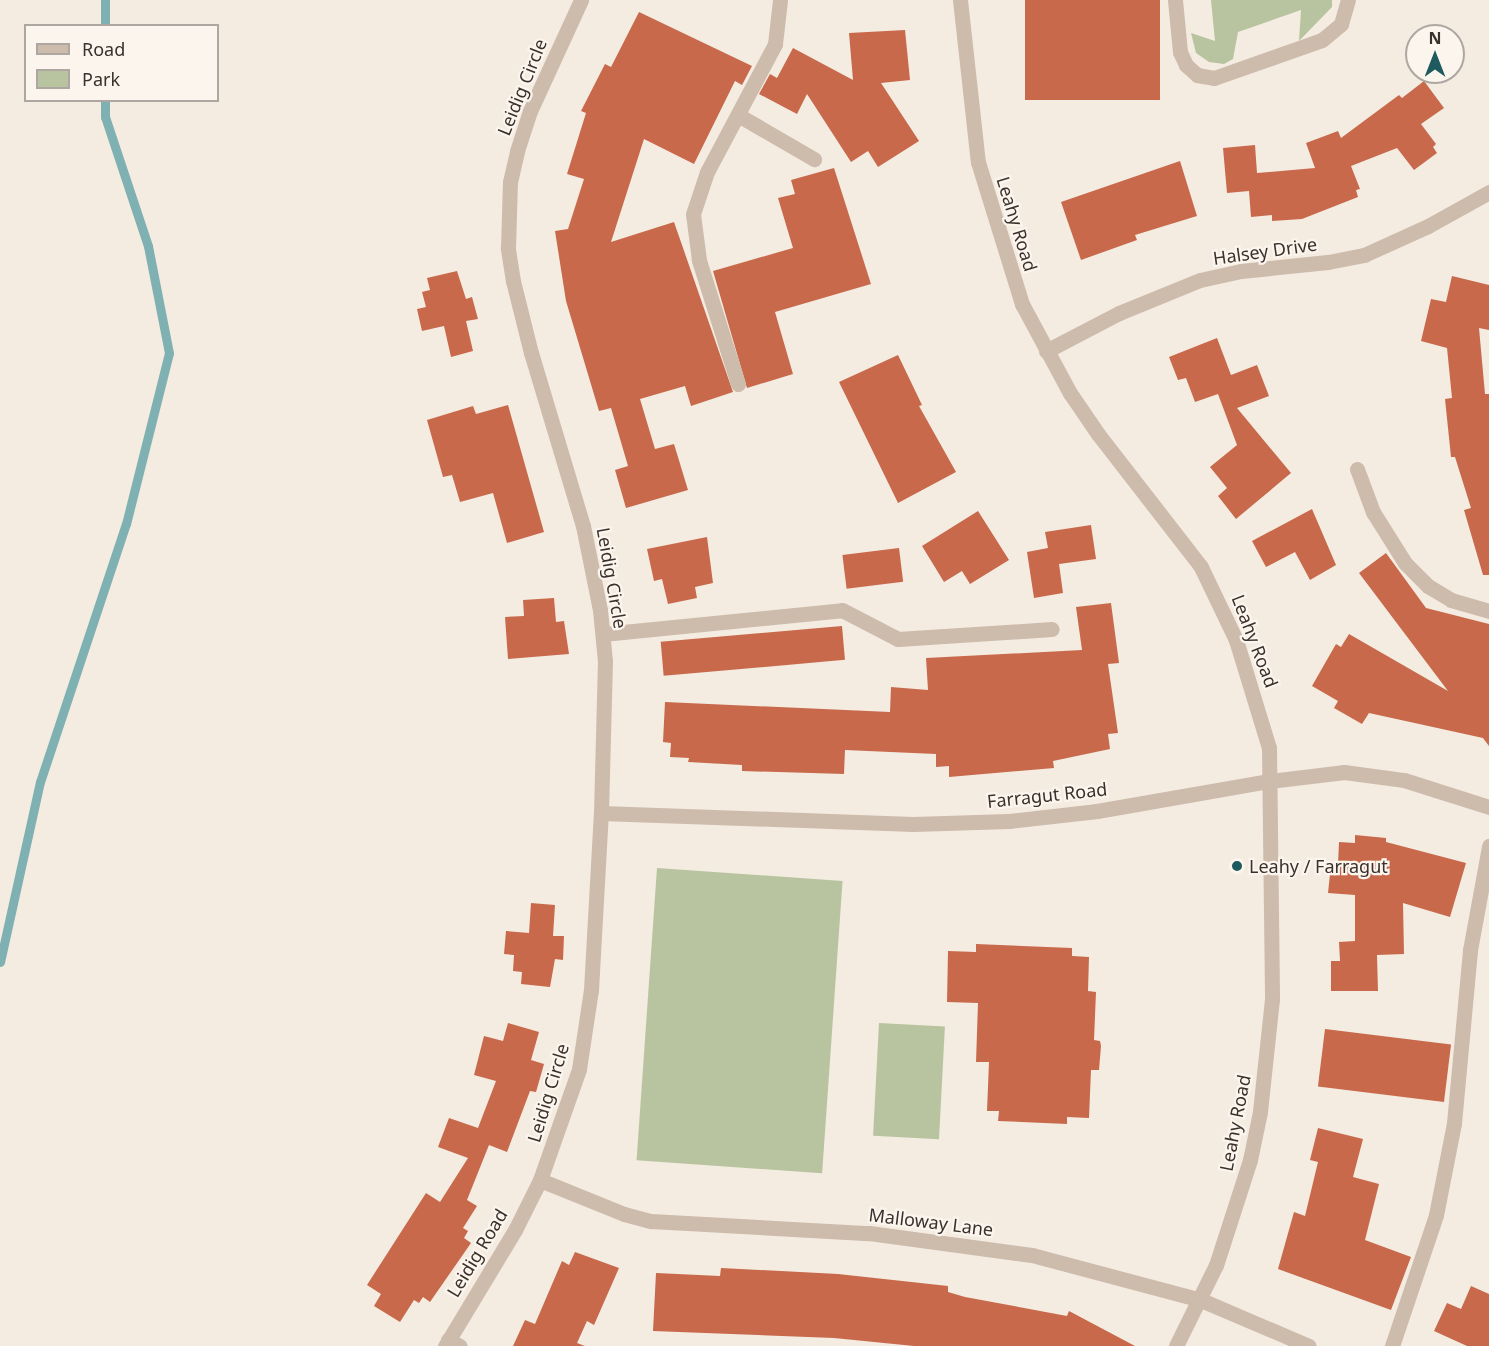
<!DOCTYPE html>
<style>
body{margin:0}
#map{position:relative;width:1489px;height:1346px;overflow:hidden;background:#f4ebe1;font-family:"Noto Sans",sans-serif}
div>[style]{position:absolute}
.green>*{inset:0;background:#b8c4a0;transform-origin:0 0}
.stream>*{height:9px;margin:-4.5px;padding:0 4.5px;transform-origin:4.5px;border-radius:4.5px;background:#7fb0b2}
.building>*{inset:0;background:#c8694b;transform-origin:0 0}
.lane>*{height:15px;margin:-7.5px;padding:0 7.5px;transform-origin:7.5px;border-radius:7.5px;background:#cdbbac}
.street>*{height:15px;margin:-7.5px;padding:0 7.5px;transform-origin:7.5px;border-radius:7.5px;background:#cdbbac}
.dots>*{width:16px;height:16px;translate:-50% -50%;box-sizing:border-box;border:3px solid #fbf5ee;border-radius:50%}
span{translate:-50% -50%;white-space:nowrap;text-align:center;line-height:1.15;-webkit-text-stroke:4.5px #fbf5ee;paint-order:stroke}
.street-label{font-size:18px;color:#3b302b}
.poi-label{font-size:18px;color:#3b302b}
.left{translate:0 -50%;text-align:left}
.legend{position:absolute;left:24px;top:24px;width:195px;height:78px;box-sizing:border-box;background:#fbf5ee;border:2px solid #aea6a0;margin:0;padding:8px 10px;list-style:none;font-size:18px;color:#3b302b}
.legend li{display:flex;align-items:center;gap:12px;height:30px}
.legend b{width:30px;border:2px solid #aea6a0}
.north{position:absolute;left:1405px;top:24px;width:60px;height:60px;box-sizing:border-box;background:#fbf5ee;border:2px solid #aea6a0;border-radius:50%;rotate:0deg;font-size:16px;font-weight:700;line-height:24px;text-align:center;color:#3b302b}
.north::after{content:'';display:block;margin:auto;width:21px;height:27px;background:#1f5a5e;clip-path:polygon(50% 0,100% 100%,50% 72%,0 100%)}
</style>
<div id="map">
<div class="green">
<div style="clip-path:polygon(1211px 0,1332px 0,1332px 7px,1299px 41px,1301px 10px,1238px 32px,1233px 59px,1224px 64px,1209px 62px,1196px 53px,1191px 33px,1215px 41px)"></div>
<div style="left:657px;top:868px;width:186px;height:293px;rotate:4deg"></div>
<div style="left:879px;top:1023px;width:66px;height:113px;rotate:3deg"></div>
</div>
<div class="stream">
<div style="left:105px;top:0;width:26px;rotate:90deg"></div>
<div style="left:0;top:962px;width:184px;rotate:-77.5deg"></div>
<div style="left:40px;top:782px;width:272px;rotate:-71.6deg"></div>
<div style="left:126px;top:524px;width:176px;rotate:-75.9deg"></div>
<div style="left:169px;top:353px;width:109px;rotate:-101.1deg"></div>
<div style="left:148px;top:246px;width:136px;rotate:-108.4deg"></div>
<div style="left:105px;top:117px;width:17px;rotate:-90deg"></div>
</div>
<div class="building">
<div style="left:1025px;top:0;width:135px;height:100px"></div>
<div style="clip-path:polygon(639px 12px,752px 66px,742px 85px,735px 81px,694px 164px,644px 139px,611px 242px,674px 222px,733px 392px,691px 406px,685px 386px,640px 399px,655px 449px,674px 444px,688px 490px,626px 508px,615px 470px,628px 466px,611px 408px,599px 411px,566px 301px,555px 231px,568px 229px,584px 179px,567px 174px,586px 113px,581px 111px,605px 64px,611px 67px)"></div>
<div style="clip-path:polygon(905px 30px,910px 80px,881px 83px,919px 141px,878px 167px,868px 151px,851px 162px,807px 94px,797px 114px,759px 94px,770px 74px,777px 78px,793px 48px,853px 80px,849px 33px)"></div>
<div style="clip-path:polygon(1424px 81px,1444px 108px,1421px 124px,1436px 144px,1433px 147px,1437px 153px,1414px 170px,1397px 148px,1351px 166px,1360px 189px,1356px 190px,1358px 197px,1302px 219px,1272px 221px,1272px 215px,1251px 217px,1249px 191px,1227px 193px,1223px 148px,1255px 145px,1257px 173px,1315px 168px,1306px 143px,1338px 131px,1341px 138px,1399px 95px,1402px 98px)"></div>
<div style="clip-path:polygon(1180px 161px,1197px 216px,1135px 235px,1137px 240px,1081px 260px,1061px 202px)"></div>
<div style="clip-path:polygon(834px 168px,871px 284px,775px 312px,793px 374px,747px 388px,713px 271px,793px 248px,778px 198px,795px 194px,791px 180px)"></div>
<div style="clip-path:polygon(457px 271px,466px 299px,472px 297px,478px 319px,466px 321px,473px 351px,451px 357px,444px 326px,422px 331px,417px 309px,426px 307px,422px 292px,430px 290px,427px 278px)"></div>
<div style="clip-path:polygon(1452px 276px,1489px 285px,1489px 330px,1479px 328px,1485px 394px,1489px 394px,1489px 575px,1483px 575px,1464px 510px,1471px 508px,1455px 457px,1451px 457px,1445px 399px,1452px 398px,1447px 348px,1421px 341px,1431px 299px,1446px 302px)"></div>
<div style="clip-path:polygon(1217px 338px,1231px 375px,1257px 365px,1269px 396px,1237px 408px,1291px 473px,1236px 519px,1218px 496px,1227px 488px,1210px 467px,1237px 445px,1218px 394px,1195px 402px,1186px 378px,1178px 380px,1169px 357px)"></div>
<div style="clip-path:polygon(898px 355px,922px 405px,919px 406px,956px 472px,898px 503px,839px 382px)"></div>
<div style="clip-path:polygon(508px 405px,544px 532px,507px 543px,493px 493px,460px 502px,452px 475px,443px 477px,427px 420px,473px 406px,476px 414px)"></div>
<div style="clip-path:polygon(1312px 509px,1336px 565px,1310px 580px,1295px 552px,1266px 567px,1252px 541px)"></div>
<div style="clip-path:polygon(978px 511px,1009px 560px,970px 584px,962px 571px,944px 582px,922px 546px)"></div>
<div style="clip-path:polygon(1091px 525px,1096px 559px,1059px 564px,1063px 593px,1034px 598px,1027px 552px,1048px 548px,1045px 532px)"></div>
<div style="clip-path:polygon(707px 537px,713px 583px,695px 587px,697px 598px,668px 604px,662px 579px,654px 581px,647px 549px)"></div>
<div style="left:899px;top:548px;width:34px;height:57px;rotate:83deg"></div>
<div style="clip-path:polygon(1386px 553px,1426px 608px,1489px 624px,1489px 746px,1483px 738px,1369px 713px,1362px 724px,1334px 708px,1338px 701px,1312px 686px,1336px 644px,1341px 647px,1349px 634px,1448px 691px,1359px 573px)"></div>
<div style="clip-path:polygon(554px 598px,556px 622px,564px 621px,569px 654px,508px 659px,505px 617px,524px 616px,523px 600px)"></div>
<div style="clip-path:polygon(1111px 603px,1119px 663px,1108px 664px,1118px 733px,1108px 734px,1110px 749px,1053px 761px,1054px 768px,949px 777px,949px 766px,936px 767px,936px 754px,845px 750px,844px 774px,742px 771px,742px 765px,688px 762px,689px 758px,670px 757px,671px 743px,663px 742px,665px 702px,890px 712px,891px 687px,928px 690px,926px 658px,1082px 650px,1076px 607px)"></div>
<div style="left:842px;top:626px;width:34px;height:182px;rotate:85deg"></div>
<div style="clip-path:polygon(1355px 835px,1386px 838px,1386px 842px,1466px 863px,1450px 917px,1403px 903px,1404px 954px,1377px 955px,1378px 991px,1331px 991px,1331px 961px,1340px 961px,1339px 942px,1355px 941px,1355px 895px,1328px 893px,1331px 865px,1338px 865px,1339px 842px,1355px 843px)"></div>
<div style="clip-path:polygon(531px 903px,555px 905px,553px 936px,564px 936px,563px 960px,555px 959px,550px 987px,521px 984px,522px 972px,513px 971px,514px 955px,504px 954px,506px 931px,529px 933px)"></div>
<div style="clip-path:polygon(976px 944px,1072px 948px,1072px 956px,1089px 957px,1088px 991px,1096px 992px,1094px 1040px,1100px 1041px,1101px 1046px,1099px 1070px,1091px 1070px,1089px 1118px,1067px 1117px,1067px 1124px,998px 1121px,999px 1111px,987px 1111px,989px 1062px,976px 1062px,978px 1003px,947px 1002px,948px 951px,976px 952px)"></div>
<div style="clip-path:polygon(508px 1023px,539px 1032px,531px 1060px,544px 1064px,536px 1092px,530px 1091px,507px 1152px,489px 1145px,467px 1200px,477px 1206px,463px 1228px,468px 1231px,464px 1238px,471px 1243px,430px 1302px,423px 1297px,419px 1303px,414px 1300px,400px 1322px,374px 1306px,381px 1294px,367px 1285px,426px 1193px,440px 1202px,468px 1158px,438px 1147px,449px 1118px,478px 1128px,496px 1081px,474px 1075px,484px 1036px,503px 1041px)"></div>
<div style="left:1325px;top:1029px;width:127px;height:58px;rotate:7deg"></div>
<div style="clip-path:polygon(1318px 1128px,1363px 1139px,1353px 1177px,1379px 1184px,1365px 1240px,1411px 1257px,1391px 1310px,1278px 1269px,1294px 1212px,1305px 1216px,1318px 1162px,1310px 1160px)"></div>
<div style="clip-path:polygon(575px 1252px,619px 1268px,594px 1325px,587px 1321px,577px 1343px,585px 1346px,513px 1346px,525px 1320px,535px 1324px,562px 1261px,569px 1265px)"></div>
<div style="clip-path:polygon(721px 1268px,838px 1274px,948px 1286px,948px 1292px,965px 1297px,1067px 1316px,1069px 1311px,1135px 1346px,914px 1346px,834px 1338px,653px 1331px,656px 1273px,720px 1276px)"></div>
<div style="clip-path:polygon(1471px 1286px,1489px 1294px,1489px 1346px,1467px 1346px,1434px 1331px,1447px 1303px,1461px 1309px)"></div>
</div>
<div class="lane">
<div style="left:738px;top:115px;width:88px;rotate:30.1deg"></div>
<div style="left:738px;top:384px;width:130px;rotate:-107.5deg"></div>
<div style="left:699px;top:260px;width:46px;rotate:-97.4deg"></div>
<div style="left:693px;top:214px;width:44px;rotate:-71.6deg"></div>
<div style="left:707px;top:172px;width:145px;rotate:-62deg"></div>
<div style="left:775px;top:44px;width:44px;rotate:-83.5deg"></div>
<div style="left:1357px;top:469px;width:46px;rotate:69.6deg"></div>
<div style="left:1373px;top:512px;width:60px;rotate:57.9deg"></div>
<div style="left:1405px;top:563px;width:33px;rotate:45deg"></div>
<div style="left:1428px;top:586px;width:27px;rotate:31deg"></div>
<div style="left:1451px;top:600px;width:40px;rotate:16deg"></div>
<div style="left:603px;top:634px;width:240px;rotate:-5.7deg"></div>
<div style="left:842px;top:610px;width:63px;rotate:27.4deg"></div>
<div style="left:898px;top:639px;width:154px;rotate:-3.7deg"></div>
<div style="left:448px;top:1340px;width:13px;rotate:27deg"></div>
<div style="left:1392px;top:1346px;width:138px;rotate:-71.4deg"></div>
<div style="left:1436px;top:1215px;width:94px;rotate:-78.9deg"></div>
<div style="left:1454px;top:1123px;width:174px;rotate:-84.7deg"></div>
<div style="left:1470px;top:950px;width:106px;rotate:-79.6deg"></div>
</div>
<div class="street">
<div style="left:960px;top:0;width:163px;rotate:83.7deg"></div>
<div style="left:978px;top:162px;width:149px;rotate:72.8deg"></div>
<div style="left:1022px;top:304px;width:101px;rotate:61.7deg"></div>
<div style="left:1070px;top:393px;width:50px;rotate:55.7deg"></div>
<div style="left:1098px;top:434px;width:168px;rotate:52.2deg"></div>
<div style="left:1201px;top:567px;width:81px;rotate:64.4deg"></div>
<div style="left:1236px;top:640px;width:113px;rotate:73deg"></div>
<div style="left:1269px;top:748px;width:251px;rotate:89.3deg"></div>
<div style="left:1272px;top:999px;width:114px;rotate:96.1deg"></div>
<div style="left:1260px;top:1112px;width:49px;rotate:101.8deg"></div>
<div style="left:1250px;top:1160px;width:110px;rotate:107.9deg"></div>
<div style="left:1216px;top:1265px;width:90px;rotate:116.3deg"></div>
<div style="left:1175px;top:0;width:52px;rotate:84.5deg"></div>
<div style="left:1180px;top:52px;width:14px;rotate:65deg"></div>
<div style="left:1186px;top:65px;width:15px;rotate:42deg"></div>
<div style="left:1197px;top:75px;width:17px;rotate:10deg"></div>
<div style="left:1214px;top:78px;width:114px;rotate:-19.4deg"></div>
<div style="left:1322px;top:40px;width:25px;rotate:-40deg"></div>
<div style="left:1341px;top:24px;width:25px;rotate:-74deg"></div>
<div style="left:1046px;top:351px;width:82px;rotate:-27.5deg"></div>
<div style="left:1119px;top:313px;width:87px;rotate:-22.2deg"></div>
<div style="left:1200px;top:280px;width:42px;rotate:-12.4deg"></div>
<div style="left:1241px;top:271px;width:87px;rotate:-5.9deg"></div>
<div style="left:1328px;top:262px;width:37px;rotate:-11deg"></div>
<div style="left:1364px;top:255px;width:70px;rotate:-24.4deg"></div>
<div style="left:1428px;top:226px;width:70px;rotate:-29.1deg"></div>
<div style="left:601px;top:813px;width:312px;rotate:2deg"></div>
<div style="left:913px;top:824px;width:96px;rotate:-1.8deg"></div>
<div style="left:1009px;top:821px;width:89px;rotate:-6.5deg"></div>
<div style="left:1097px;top:811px;width:175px;rotate:-9.9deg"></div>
<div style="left:1269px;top:781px;width:76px;rotate:-6.8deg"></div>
<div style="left:1344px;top:772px;width:61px;rotate:7.6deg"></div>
<div style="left:1404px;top:780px;width:89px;rotate:17.6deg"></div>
<div style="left:540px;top:1180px;width:91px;rotate:22deg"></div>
<div style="left:624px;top:1214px;width:28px;rotate:15deg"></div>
<div style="left:651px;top:1221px;width:218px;rotate:3.2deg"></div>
<div style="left:869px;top:1233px;width:164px;rotate:7.7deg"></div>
<div style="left:1032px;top:1255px;width:175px;rotate:14.9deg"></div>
<div style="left:1201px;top:1300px;width:117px;rotate:23.1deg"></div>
<div style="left:445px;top:1346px;width:135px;rotate:-58.9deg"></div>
<div style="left:515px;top:1230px;width:56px;rotate:-63.4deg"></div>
<div style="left:540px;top:1180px;width:118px;rotate:-70.6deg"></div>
<div style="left:579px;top:1069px;width:80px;rotate:-81.4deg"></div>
<div style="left:591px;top:990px;width:177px;rotate:-86.8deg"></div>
<div style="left:601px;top:813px;width:152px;rotate:-88.5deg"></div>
<div style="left:605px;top:661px;width:51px;rotate:-95.6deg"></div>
<div style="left:600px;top:610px;width:86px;rotate:-101.4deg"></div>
<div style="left:583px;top:526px;width:181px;rotate:-106.7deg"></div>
<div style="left:531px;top:353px;width:74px;rotate:-104deg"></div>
<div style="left:513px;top:281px;width:33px;rotate:-99deg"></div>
<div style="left:508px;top:248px;width:66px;rotate:-88.3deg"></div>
<div style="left:510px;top:182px;width:32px;rotate:-77deg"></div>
<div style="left:517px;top:151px;width:42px;rotate:-72deg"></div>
<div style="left:530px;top:111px;width:122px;rotate:-65.3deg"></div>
</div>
<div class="dots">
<div style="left:1237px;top:866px;background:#1f5a5e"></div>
</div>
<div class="street-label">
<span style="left:522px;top:87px;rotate:-68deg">Leidig Circle</span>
<span style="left:1017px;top:224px;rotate:73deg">Leahy Road</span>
<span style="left:1265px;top:251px;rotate:-8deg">Halsey Drive</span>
<span style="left:612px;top:578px;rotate:80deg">Leidig Circle</span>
<span style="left:1255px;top:641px;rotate:69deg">Leahy Road</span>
<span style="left:1047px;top:795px;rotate:-6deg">Farragut Road</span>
<span style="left:548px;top:1093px;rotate:-73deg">Leidig Circle</span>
<span style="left:1235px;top:1123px;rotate:-79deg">Leahy Road</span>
<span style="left:931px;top:1222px;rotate:7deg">Malloway Lane</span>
<span style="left:477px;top:1253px;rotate:-59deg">Leidig Road</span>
</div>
<div class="poi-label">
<span class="left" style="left:1249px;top:866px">Leahy / Farragut</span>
</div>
<ul class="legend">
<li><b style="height:8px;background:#cdbbac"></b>Road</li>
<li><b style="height:16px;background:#b8c4a0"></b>Park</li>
</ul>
<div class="north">N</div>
</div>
